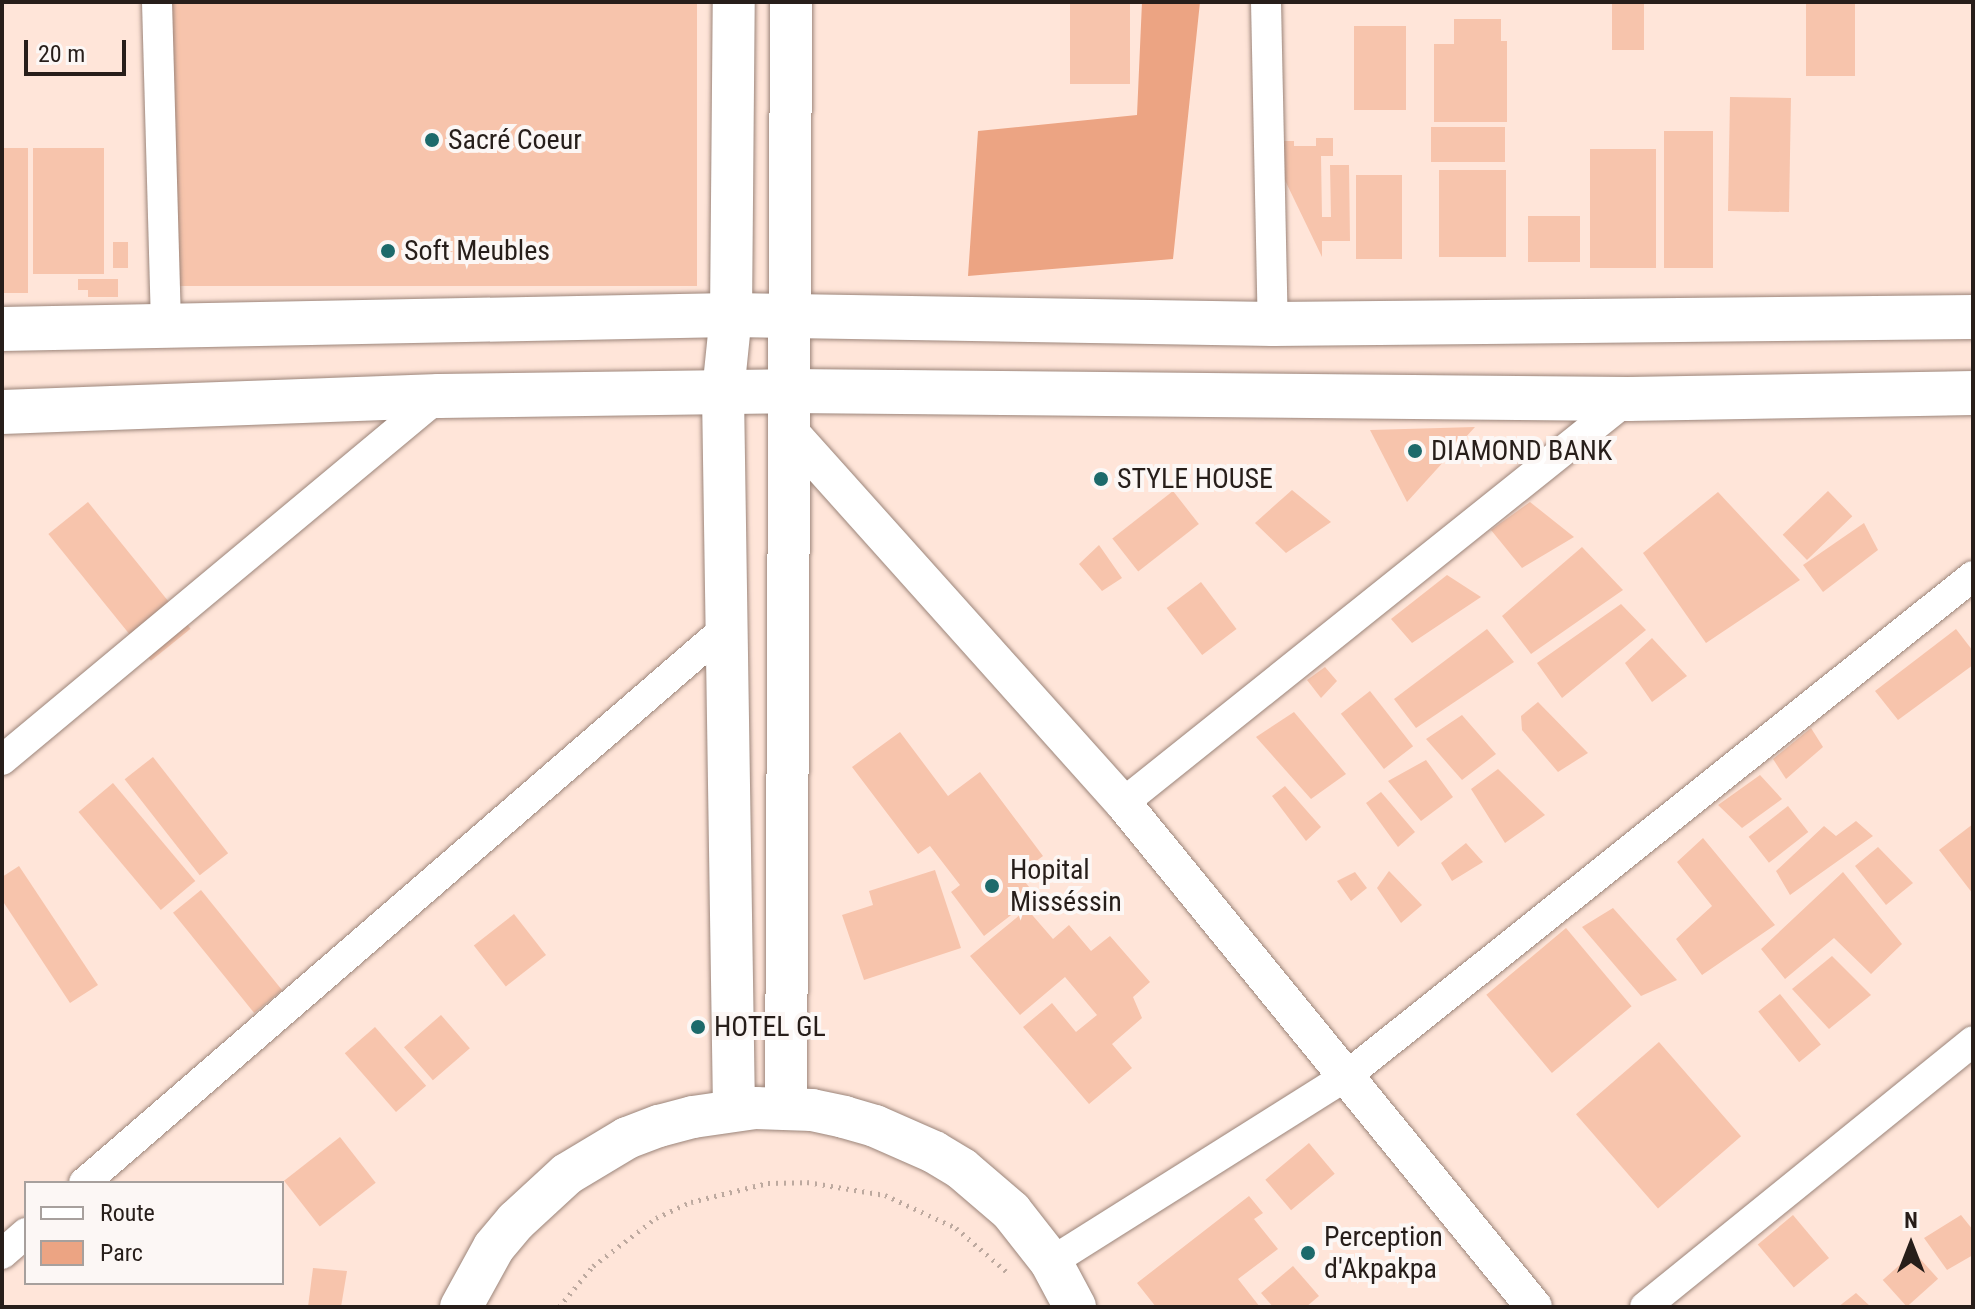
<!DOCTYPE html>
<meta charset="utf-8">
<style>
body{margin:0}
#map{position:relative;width:1975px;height:1309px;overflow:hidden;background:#ffe5d9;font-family:"Roboto Condensed",sans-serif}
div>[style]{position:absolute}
.green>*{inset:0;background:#eca483}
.building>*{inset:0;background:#f7c4ac;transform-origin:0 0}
.path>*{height:5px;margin-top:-2.5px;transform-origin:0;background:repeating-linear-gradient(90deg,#bda99f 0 2px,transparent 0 8px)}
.roads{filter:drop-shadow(0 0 2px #9c857a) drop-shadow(0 0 2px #9c857a)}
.minor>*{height:30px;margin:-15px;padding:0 15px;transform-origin:15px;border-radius:15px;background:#fff}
.tertiary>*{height:36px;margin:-18px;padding:0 18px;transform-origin:18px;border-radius:18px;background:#fff}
.secondary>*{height:42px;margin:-21px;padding:0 21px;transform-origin:21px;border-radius:21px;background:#fff}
.primary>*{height:44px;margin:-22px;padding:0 22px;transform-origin:22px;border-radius:22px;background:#fff}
.dots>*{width:22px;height:22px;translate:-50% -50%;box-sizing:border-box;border:4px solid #fcf7f5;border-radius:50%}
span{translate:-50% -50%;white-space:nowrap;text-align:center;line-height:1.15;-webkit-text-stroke:8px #fcf7f5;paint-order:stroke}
.poi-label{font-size:28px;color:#271e1a}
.left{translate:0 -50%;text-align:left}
.frame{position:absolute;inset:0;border:4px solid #271e1a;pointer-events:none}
.legend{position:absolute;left:24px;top:1181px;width:260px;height:104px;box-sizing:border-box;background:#fcf7f5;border:2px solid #a7a09d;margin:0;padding:10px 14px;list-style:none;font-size:24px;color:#271e1a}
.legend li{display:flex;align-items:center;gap:16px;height:40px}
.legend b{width:40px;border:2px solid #a7a09d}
.north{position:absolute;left:1871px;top:1205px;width:80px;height:80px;-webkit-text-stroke:6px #fcf7f5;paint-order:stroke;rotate:0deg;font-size:22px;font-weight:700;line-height:32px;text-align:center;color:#271e1a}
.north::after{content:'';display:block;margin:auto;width:28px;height:36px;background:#271e1a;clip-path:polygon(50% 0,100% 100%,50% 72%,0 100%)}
.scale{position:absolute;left:24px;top:40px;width:102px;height:36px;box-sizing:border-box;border:4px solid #271e1a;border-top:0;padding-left:10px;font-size:24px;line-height:28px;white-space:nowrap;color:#271e1a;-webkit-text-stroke:6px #fcf7f5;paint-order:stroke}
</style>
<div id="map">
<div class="green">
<div style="clip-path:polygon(1142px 2px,1200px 2px,1173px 259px,968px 276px,978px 131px,1137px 115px)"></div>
</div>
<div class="building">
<div style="left:168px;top:2px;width:529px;height:284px"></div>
<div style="left:1070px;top:2px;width:60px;height:82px"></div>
<div style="left:1612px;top:2px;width:32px;height:48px"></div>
<div style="left:1806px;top:2px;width:49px;height:74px"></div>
<div style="clip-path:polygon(1454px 19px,1501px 19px,1501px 41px,1507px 41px,1507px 122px,1434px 122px,1434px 44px,1454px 44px)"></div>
<div style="left:1354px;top:26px;width:52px;height:84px"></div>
<div style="left:1730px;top:97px;width:61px;height:114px;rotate:1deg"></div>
<div style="left:1431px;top:127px;width:74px;height:35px"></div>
<div style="left:1664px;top:131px;width:49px;height:137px"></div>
<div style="clip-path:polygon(1316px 138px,1333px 138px,1333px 156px,1321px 156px,1322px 217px,1331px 217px,1330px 165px,1349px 165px,1350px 241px,1322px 241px,1322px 257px,1266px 141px,1294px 141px,1294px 146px,1316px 146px)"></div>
<div style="left:2px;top:148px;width:26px;height:145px"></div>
<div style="left:33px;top:148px;width:71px;height:126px"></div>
<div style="left:1590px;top:149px;width:66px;height:119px"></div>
<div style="left:1439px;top:170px;width:67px;height:87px"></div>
<div style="left:1402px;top:175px;width:84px;height:46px;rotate:90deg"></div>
<div style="left:1528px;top:216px;width:52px;height:46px"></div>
<div style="left:113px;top:242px;width:15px;height:26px"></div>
<div style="clip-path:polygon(78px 279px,118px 279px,118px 297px,88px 297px,88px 290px,78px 290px)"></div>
<div style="clip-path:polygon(1475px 427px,1407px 502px,1370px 430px)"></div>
<div style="clip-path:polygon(1292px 490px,1331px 522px,1286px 553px,1255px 523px)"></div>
<div style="left:1173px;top:491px;width:42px;height:77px;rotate:52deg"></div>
<div style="left:1828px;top:491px;width:35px;height:63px;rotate:46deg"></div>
<div style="clip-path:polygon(1718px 492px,1800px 580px,1706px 643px,1643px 553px)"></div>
<div style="left:88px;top:502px;width:163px;height:51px;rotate:51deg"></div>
<div style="clip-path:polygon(1530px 502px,1574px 537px,1522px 568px,1491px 530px)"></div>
<div style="clip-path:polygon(1864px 523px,1878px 550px,1823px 592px,1803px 565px)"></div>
<div style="clip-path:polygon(1099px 545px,1122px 578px,1102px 591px,1079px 564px)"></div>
<div style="clip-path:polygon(1582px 547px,1623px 590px,1531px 654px,1502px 616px)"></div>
<div style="clip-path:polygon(1447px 575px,1481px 597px,1412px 643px,1391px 619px)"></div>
<div style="left:1201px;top:582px;width:59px;height:43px;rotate:53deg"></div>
<div style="clip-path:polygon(1621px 604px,1646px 630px,1562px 698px,1537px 663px)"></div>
<div style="clip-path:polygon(1487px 629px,1514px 662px,1416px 728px,1394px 699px)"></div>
<div style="clip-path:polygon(1956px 629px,1973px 651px,1973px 665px,1898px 720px,1875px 691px)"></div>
<div style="clip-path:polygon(1652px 638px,1687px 676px,1652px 702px,1625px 663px)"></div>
<div style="clip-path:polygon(1325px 667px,1337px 681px,1321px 698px,1307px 680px)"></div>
<div style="left:1370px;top:691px;width:70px;height:37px;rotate:52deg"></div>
<div style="clip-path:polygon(1538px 702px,1588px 753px,1558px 772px,1522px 730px,1521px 716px)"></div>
<div style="clip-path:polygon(1294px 712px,1346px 774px,1311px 799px,1256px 737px)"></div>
<div style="clip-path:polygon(1462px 715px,1496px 754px,1462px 780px,1426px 739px)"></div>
<div style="clip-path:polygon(1811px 728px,1823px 747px,1786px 779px,1773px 759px)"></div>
<div style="clip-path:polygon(900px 732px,948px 796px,980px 772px,1043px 856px,1019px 874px,1036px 896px,984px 936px,951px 892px,960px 885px,930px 846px,918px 854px,852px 767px)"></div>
<div style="left:153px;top:757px;width:122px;height:36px;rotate:52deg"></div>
<div style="clip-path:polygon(1426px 760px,1453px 797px,1421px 821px,1388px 781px)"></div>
<div style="clip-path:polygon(1498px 769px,1545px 815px,1505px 843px,1471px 789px)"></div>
<div style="clip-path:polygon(1760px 775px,1782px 799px,1742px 828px,1718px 805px)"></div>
<div style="left:113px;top:783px;width:128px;height:45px;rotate:50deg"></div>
<div style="clip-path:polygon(1285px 786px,1321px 827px,1306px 841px,1272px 796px)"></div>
<div style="clip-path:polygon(1381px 792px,1415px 832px,1398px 847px,1366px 803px)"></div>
<div style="left:1788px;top:806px;width:33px;height:50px;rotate:52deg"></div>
<div style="clip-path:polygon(1856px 821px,1873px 836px,1790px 895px,1776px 871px,1824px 826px,1836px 836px)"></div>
<div style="clip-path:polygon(1973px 824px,1973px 894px,1939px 850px)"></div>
<div style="clip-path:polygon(1703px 838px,1775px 925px,1702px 975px,1676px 939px,1712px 906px,1677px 862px)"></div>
<div style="clip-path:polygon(1466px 843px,1483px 862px,1452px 881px,1441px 863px)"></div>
<div style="clip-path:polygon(1878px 847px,1913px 883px,1886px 905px,1855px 866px)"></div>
<div style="clip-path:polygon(19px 866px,98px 985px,70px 1003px,2px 900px,2px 877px)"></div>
<div style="clip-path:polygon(935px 870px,961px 948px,864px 980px,842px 915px,873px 905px,869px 891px)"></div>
<div style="clip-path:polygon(1389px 871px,1422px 905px,1401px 923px,1377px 888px)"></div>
<div style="clip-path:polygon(1355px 872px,1367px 888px,1351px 901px,1337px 881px)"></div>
<div style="clip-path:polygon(1843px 872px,1902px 944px,1871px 974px,1834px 938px,1785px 979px,1761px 949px)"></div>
<div style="left:201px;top:890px;width:129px;height:36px;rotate:51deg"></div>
<div style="clip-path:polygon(1613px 908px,1677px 980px,1641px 996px,1582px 927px)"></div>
<div style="clip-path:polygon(1027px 909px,1053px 939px,1069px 925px,1091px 951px,1110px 936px,1150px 982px,1133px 997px,1142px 1018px,1112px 1044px,1132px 1068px,1089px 1104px,1023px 1027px,1052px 1003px,1076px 1032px,1097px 1015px,1065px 977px,1020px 1015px,970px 956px)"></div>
<div style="left:514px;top:914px;width:52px;height:51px;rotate:52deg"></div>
<div style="left:1566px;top:928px;width:102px;height:104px;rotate:50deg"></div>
<div style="clip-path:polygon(1832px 956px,1871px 995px,1829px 1029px,1792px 989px)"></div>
<div style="left:1780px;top:994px;width:65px;height:28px;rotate:51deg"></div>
<div style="left:441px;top:1015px;width:44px;height:49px;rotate:49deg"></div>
<div style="left:375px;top:1027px;width:78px;height:40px;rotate:49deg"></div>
<div style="left:1659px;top:1042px;width:125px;height:110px;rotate:49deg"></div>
<div style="left:340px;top:1137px;width:58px;height:71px;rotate:52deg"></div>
<div style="left:1309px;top:1143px;width:40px;height:57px;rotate:50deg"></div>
<div style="clip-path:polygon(1249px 1196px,1263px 1213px,1254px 1219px,1278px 1249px,1238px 1279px,1260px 1307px,1156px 1307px,1137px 1283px)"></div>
<div style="left:1793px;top:1215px;width:56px;height:46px;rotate:50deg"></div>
<div style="clip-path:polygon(1961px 1215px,1973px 1230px,1973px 1255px,1947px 1270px,1924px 1238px)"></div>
<div style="left:1914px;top:1252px;width:36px;height:42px;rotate:48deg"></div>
<div style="clip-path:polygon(1293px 1266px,1319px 1296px,1306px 1307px,1273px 1307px,1261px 1293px)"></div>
<div style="clip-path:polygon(313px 1268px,347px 1271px,341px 1307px,308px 1307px)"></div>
<div style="clip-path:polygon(1856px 1293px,1871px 1307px,1838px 1307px)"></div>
</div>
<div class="path">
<div style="left:559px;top:1307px;width:53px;rotate:-50.3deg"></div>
<div style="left:593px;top:1266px;width:79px;rotate:-37.3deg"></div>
<div style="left:656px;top:1218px;width:38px;rotate:-25deg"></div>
<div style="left:691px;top:1202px;width:79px;rotate:-13.9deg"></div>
<div style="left:768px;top:1183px;width:39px;rotate:-1deg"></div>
<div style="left:807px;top:1182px;width:79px;rotate:9.5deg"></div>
<div style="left:885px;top:1195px;width:78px;rotate:24.9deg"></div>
<div style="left:956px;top:1228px;width:67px;rotate:40.8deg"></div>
</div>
<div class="roads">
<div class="minor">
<div style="left:157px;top:2px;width:326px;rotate:88.4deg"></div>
<div style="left:1266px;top:2px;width:322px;rotate:88.8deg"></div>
<div style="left:2px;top:760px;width:569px;rotate:-39.79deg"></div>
<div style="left:1123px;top:803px;width:647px;rotate:-38.66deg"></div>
<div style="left:84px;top:1183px;width:849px;rotate:-40.84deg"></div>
<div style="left:2px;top:1254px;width:32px;rotate:-41deg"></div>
<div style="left:1051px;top:1262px;width:347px;rotate:-32.2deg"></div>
<div style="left:1345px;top:1077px;width:803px;rotate:-38.58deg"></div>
<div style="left:1645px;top:1307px;width:422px;rotate:-39deg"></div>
</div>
<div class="tertiary">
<div style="left:787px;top:428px;width:504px;rotate:48.14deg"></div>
<div style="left:1123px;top:803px;width:650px;rotate:50.8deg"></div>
</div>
<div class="secondary">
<div style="left:786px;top:1109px;width:1107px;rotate:-89.74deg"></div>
<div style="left:734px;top:1110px;width:718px;rotate:-90.88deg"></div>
<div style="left:723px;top:392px;width:77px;rotate:-84.1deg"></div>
<div style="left:731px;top:315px;width:313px;rotate:-89.5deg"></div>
<div style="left:461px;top:1307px;width:68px;rotate:-61.2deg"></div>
<div style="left:494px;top:1247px;width:34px;rotate:-50deg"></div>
<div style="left:516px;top:1221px;width:69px;rotate:-42.7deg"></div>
<div style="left:567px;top:1174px;width:70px;rotate:-31deg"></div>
<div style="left:627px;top:1138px;width:34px;rotate:-21deg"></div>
<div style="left:659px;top:1126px;width:35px;rotate:-15deg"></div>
<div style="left:693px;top:1117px;width:63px;rotate:-8.3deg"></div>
<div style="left:755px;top:1108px;width:57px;rotate:2deg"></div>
<div style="left:812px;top:1110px;width:33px;rotate:12deg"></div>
<div style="left:844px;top:1117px;width:32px;rotate:16deg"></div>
<div style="left:875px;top:1126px;width:64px;rotate:23.8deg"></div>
<div style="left:934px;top:1152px;width:33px;rotate:31deg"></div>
<div style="left:962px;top:1169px;width:65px;rotate:40.6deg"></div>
<div style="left:1011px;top:1211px;width:65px;rotate:51.9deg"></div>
<div style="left:1051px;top:1262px;width:51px;rotate:61.9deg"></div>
</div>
<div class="primary">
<div style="left:2px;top:329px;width:729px;rotate:-1.1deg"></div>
<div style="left:731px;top:315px;width:542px;rotate:0.95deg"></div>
<div style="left:1273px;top:324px;width:700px;rotate:-0.57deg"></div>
<div style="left:2px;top:412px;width:437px;rotate:-2.1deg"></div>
<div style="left:439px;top:396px;width:348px;rotate:-0.8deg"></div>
<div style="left:787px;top:391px;width:841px;rotate:0.55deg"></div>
<div style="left:1628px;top:399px;width:345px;rotate:-1deg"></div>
</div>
</div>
<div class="dots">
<div style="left:432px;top:140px;background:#1d6a6b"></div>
<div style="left:388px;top:251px;background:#1d6a6b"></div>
<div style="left:1415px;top:451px;background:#1d6a6b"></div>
<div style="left:1101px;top:479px;background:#1d6a6b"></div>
<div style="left:992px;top:886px;background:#1d6a6b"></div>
<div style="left:698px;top:1027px;background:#1d6a6b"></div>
<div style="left:1308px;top:1253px;background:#1d6a6b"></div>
</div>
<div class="poi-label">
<span class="left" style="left:448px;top:140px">Sacré Coeur</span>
<span class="left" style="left:404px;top:251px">Soft Meubles</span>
<span class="left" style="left:1431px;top:451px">DIAMOND BANK</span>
<span class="left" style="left:1117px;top:479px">STYLE HOUSE</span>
<span class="left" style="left:1010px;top:886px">Hopital<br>Misséssin</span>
<span class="left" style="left:714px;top:1027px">HOTEL GL</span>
<span class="left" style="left:1324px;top:1253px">Perception<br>d'Akpakpa</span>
</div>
<div class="frame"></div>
<ul class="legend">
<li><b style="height:10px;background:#fff"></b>Route</li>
<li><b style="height:22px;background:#eca483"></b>Parc</li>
</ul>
<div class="north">N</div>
<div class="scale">20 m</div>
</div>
